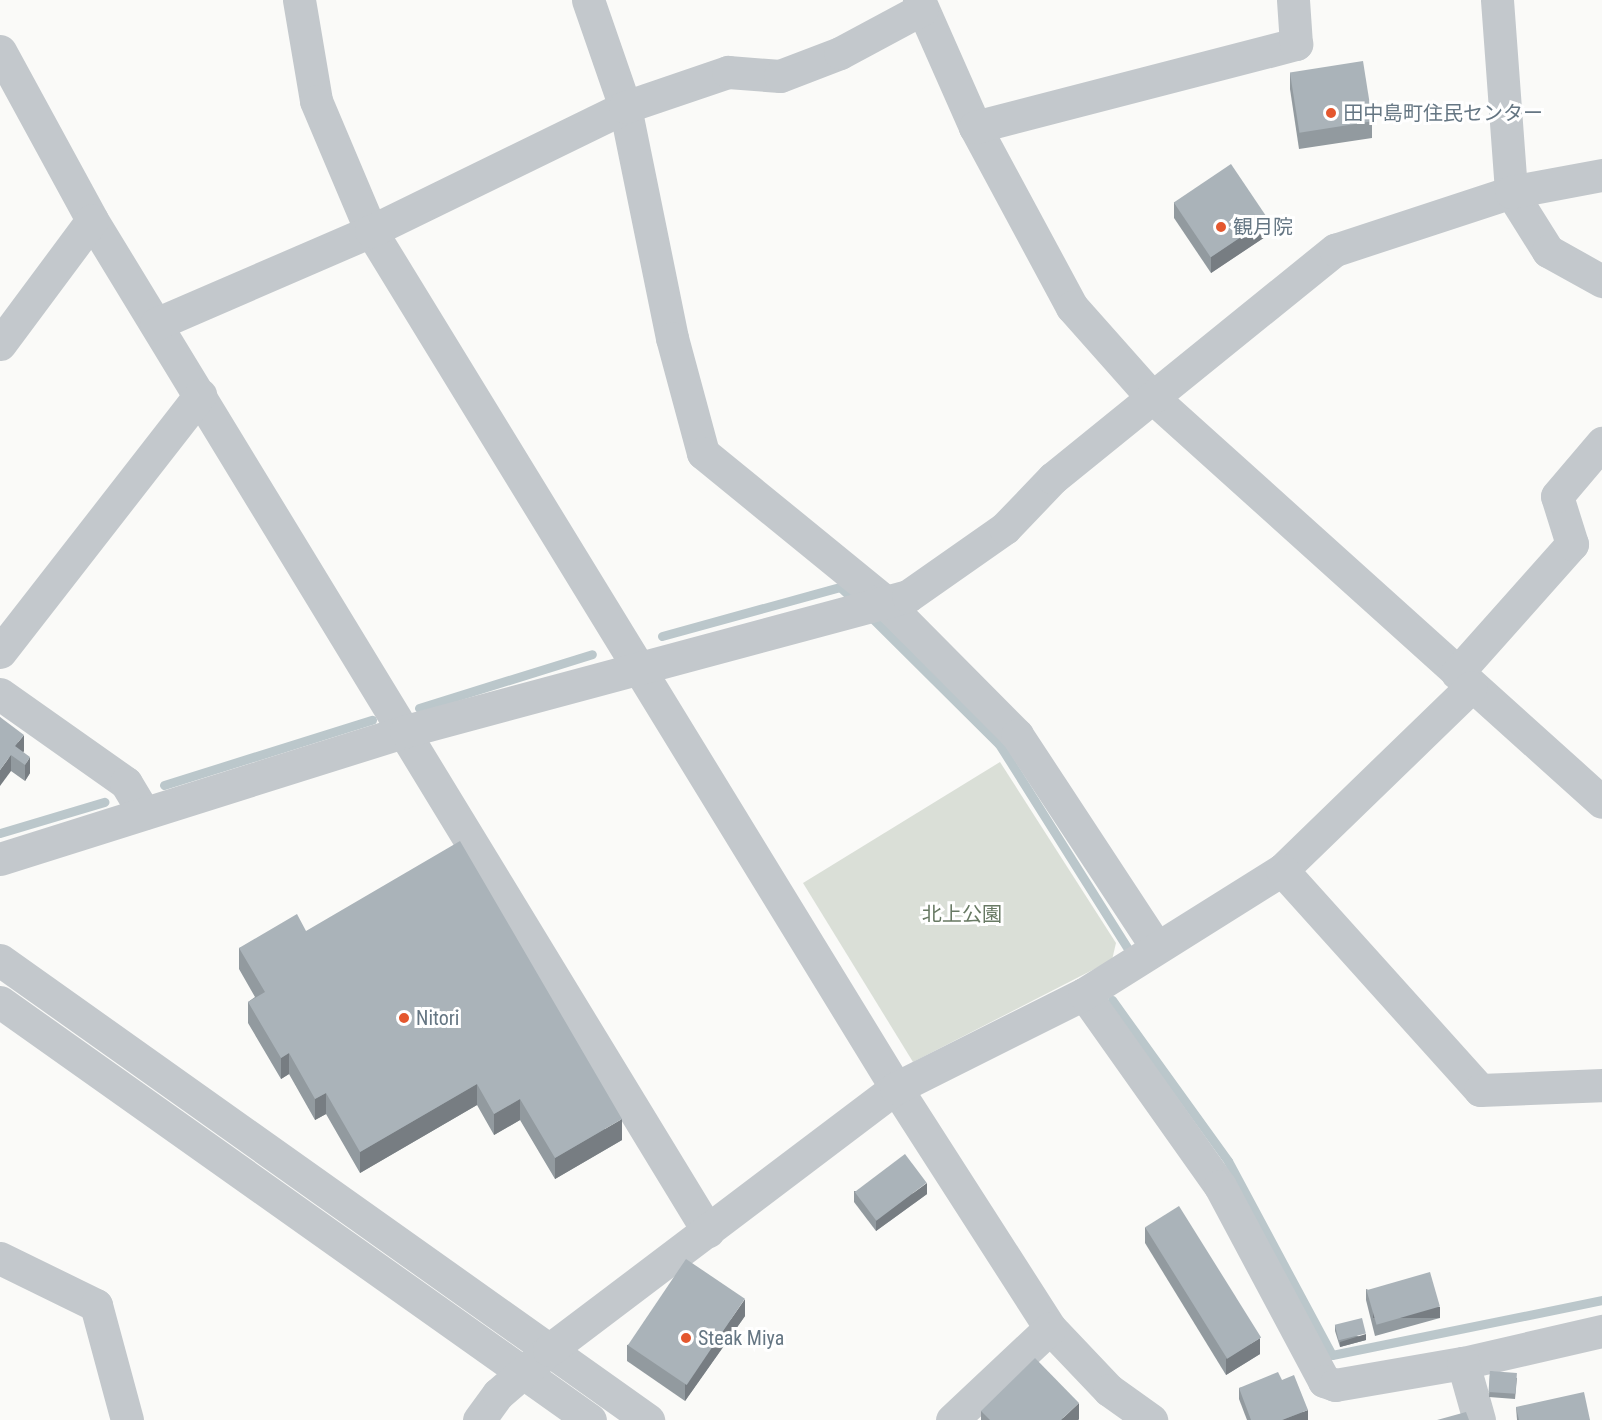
<!DOCTYPE html>
<meta charset="utf-8">
<style>
body{margin:0}
#map{position:relative;width:1602px;height:1420px;overflow:hidden;background:#fafaf8;font-family:"Roboto Condensed","Noto Sans JP",sans-serif}
div>[style]{position:absolute}
.green>*{inset:0;background:#dadfd7}
.stream>*{height:9px;margin:-4.5px;padding:0 4.5px;transform-origin:4.5px;border-radius:4.5px;background:#bbc7cb}
.minor>*{height:33px;margin:-16.5px;padding:0 16.5px;transform-origin:16.5px;border-radius:16.5px;background:#c3c8cc}
.wall>*{inset:0;background:#929a9f}
.shaded-wall>*{inset:0;background:#777d82;transform-origin:0 0}
.building>*{inset:0;background:#aab3b9;transform-origin:0 0}
.dots>*{width:16px;height:16px;translate:-50% -50%;box-sizing:border-box;border:3px solid #fff;border-radius:50%}
span{translate:-50% -50%;white-space:nowrap;text-align:center;line-height:1.15;-webkit-text-stroke:6px #fff;paint-order:stroke}
.poi-label{font-size:20px;color:#657683}
.left{translate:0 -50%;text-align:left}
.park-label{font-size:20px;color:#687a64}
</style>
<div id="map">
<div class="green">
<div style="clip-path:polygon(1000px 762px,1116px 943px,1112px 960px,913px 1062px,803px 883px)"></div>
</div>
<div class="stream">
<div style="left:869px;top:615px;width:183px;rotate:44.8deg"></div>
<div style="left:999px;top:744px;width:240px;rotate:57.8deg"></div>
<div style="left:662px;top:636px;width:185px;rotate:-15.4deg"></div>
<div style="left:840px;top:587px;width:23px;rotate:43deg"></div>
<div style="left:419px;top:708px;width:181px;rotate:-17.3deg"></div>
<div style="left:164px;top:785px;width:218px;rotate:-17.4deg"></div>
<div style="left:0;top:833px;width:109px;rotate:-16.6deg"></div>
<div style="left:1112px;top:1000px;width:198px;rotate:54.2deg"></div>
<div style="left:1228px;top:1161px;width:220px;rotate:61.8deg"></div>
<div style="left:1332px;top:1355px;width:276px;rotate:-11.5deg"></div>
</div>
<div class="minor">
<div style="left:299px;top:0;width:102px;rotate:80.4deg"></div>
<div style="left:316px;top:101px;width:141px;rotate:67.1deg"></div>
<div style="left:371px;top:231px;width:1005px;rotate:58.51deg"></div>
<div style="left:896px;top:1088px;width:285px;rotate:57.3deg"></div>
<div style="left:1050px;top:1328px;width:86px;rotate:46.4deg"></div>
<div style="left:1109px;top:1390px;width:52px;rotate:35.5deg"></div>
<div style="left:588px;top:0;width:113px;rotate:70.9deg"></div>
<div style="left:625px;top:107px;width:236px;rotate:78.5deg"></div>
<div style="left:672px;top:338px;width:119px;rotate:74.9deg"></div>
<div style="left:703px;top:453px;width:231px;rotate:39.2deg"></div>
<div style="left:882px;top:599px;width:192px;rotate:45.2deg"></div>
<div style="left:1017px;top:735px;width:254px;rotate:56.7deg"></div>
<div style="left:919px;top:0;width:139px;rotate:66.2deg"></div>
<div style="left:975px;top:127px;width:204px;rotate:61.7deg"></div>
<div style="left:1072px;top:307px;width:120px;rotate:48.4deg"></div>
<div style="left:1152px;top:397px;width:605px;rotate:41.99deg"></div>
<div style="left:1497px;top:0;width:193px;rotate:85.8deg"></div>
<div style="left:1511px;top:192px;width:70px;rotate:57.9deg"></div>
<div style="left:1548px;top:251px;width:62px;rotate:29.1deg"></div>
<div style="left:0;top:51px;width:192px;rotate:61.4deg"></div>
<div style="left:92px;top:220px;width:1184px;rotate:58.65deg"></div>
<div style="left:975px;top:127px;width:332px;rotate:-14.5deg"></div>
<div style="left:1296px;top:44px;width:44px;rotate:-93.9deg"></div>
<div style="left:156px;top:324px;width:234px;rotate:-23.4deg"></div>
<div style="left:371px;top:231px;width:283px;rotate:-26deg"></div>
<div style="left:625px;top:107px;width:109px;rotate:-18.8deg"></div>
<div style="left:728px;top:72px;width:52px;rotate:4.4deg"></div>
<div style="left:780px;top:76px;width:64px;rotate:-21deg"></div>
<div style="left:840px;top:53px;width:93px;rotate:-28.2deg"></div>
<div style="left:0;top:344px;width:154px;rotate:-53.4deg"></div>
<div style="left:0;top:652px;width:326px;rotate:-52.1deg"></div>
<div style="left:1457px;top:673px;width:173px;rotate:-48.3deg"></div>
<div style="left:1572px;top:544px;width:50px;rotate:-107.4deg"></div>
<div style="left:1557px;top:496px;width:70px;rotate:-49.7deg"></div>
<div style="left:0;top:694px;width:154px;rotate:35.2deg"></div>
<div style="left:126px;top:783px;width:35px;rotate:59deg"></div>
<div style="left:0;top:859px;width:426px;rotate:-17.5deg"></div>
<div style="left:406px;top:731px;width:520px;rotate:-15.05deg"></div>
<div style="left:908px;top:596px;width:118px;rotate:-35deg"></div>
<div style="left:1005px;top:528px;width:69px;rotate:-46.2deg"></div>
<div style="left:1053px;top:478px;width:363px;rotate:-39deg"></div>
<div style="left:1335px;top:250px;width:185px;rotate:-18.2deg"></div>
<div style="left:1511px;top:192px;width:93px;rotate:-10.6deg"></div>
<div style="left:1282px;top:870px;width:263px;rotate:-44.1deg"></div>
<div style="left:0;top:960px;width:795px;rotate:35.37deg"></div>
<div style="left:1084px;top:994px;width:235px;rotate:54.7deg"></div>
<div style="left:1220px;top:1186px;width:221px;rotate:61.9deg"></div>
<div style="left:1324px;top:1381px;width:12px;rotate:20deg"></div>
<div style="left:1335px;top:1385px;width:130px;rotate:-9.8deg"></div>
<div style="left:1463px;top:1363px;width:143px;rotate:-13deg"></div>
<div style="left:0;top:1002px;width:723px;rotate:35.32deg"></div>
<div style="left:0;top:1258px;width:107px;rotate:26.1deg"></div>
<div style="left:96px;top:1305px;width:119px;rotate:74.9deg"></div>
<div style="left:1463px;top:1363px;width:59px;rotate:74.3deg"></div>
<div style="left:479px;top:1420px;width:32px;rotate:-54deg"></div>
<div style="left:498px;top:1394px;width:67px;rotate:-40.8deg"></div>
<div style="left:549px;top:1350px;width:435px;rotate:-37.1deg"></div>
<div style="left:896px;top:1088px;width:210px;rotate:-26.6deg"></div>
<div style="left:1084px;top:994px;width:234px;rotate:-32.1deg"></div>
<div style="left:1282px;top:870px;width:296px;rotate:48deg"></div>
<div style="left:1480px;top:1090px;width:122px;rotate:-2.3deg"></div>
<div style="left:952px;top:1420px;width:134px;rotate:-43.2deg"></div>
</div>
<div class="wall">
<div style="clip-path:polygon(1290px 73px,1372px 121px,1372px 138px,1299px 149px,1290px 89px)"></div>
<div style="clip-path:polygon(1174px 202px,1268px 235px,1211px 273px,1174px 218px)"></div>
<div style="clip-path:polygon(0 717px,24px 751px,23px 752px,30px 773px,25px 781px,11px 771px)"></div>
<div style="clip-path:polygon(306px 931px,622px 1140px,555px 1179px,520px 1120px,494px 1135px,477px 1105px,360px 1173px,326px 1114px,315px 1120px,289px 1074px,281px 1079px,248px 1023px,248px 1002px,255px 997px,239px 969px,239px 948px)"></div>
<div style="clip-path:polygon(854px 1191px,927px 1194px,876px 1231px,854px 1202px)"></div>
<div style="clip-path:polygon(1145px 1227px,1260px 1354px,1226px 1375px,1145px 1243px)"></div>
<div style="clip-path:polygon(1366px 1289px,1440px 1318px,1375px 1336px,1366px 1300px)"></div>
<div style="clip-path:polygon(745px 1316px,685px 1401px,627px 1361px,627px 1345px)"></div>
<div style="clip-path:polygon(1335px 1325px,1366px 1340px,1340px 1347px,1335px 1331px)"></div>
<div style="clip-path:polygon(1490px 1371px,1517px 1378px,1515px 1399px,1489px 1397px)"></div>
<div style="clip-path:polygon(1282px 1380px,1308px 1420px,1247px 1420px,1239px 1399px,1239px 1388px)"></div>
<div style="clip-path:polygon(1516px 1407px,1590px 1420px,1517px 1420px)"></div>
<div style="clip-path:polygon(981px 1411px,1079px 1419px,1078px 1420px,981px 1420px)"></div>
</div>
<div class="shaded-wall">
<div style="clip-path:polygon(1268px 219px,1268px 235px,1211px 273px,1211px 257px)"></div>
<div style="clip-path:polygon(24px 735px,24px 751px,17px 759px,15px 746px)"></div>
<div style="clip-path:polygon(11px 755px,11px 771px,0 786px,0 770px)"></div>
<div style="clip-path:polygon(30px 757px,30px 773px,25px 781px,25px 765px)"></div>
<div style="clip-path:polygon(289px 1053px,289px 1074px,281px 1079px,281px 1058px)"></div>
<div style="clip-path:polygon(477px 1084px,477px 1105px,360px 1173px,360px 1152px)"></div>
<div style="clip-path:polygon(326px 1093px,326px 1114px,315px 1120px,315px 1099px)"></div>
<div style="clip-path:polygon(520px 1099px,520px 1120px,494px 1135px,494px 1114px)"></div>
<div style="clip-path:polygon(622px 1119px,622px 1140px,555px 1179px,555px 1158px)"></div>
<div style="clip-path:polygon(927px 1183px,927px 1194px,876px 1231px,876px 1220px)"></div>
<div style="clip-path:polygon(745px 1299px,745px 1316px,685px 1401px,685px 1385px)"></div>
<div style="left:1440px;top:1307px;width:11px;height:67px;rotate:90deg"></div>
<div style="clip-path:polygon(1366px 1334px,1366px 1340px,1340px 1347px,1340px 1342px)"></div>
<div style="clip-path:polygon(1260px 1338px,1260px 1354px,1226px 1375px,1226px 1359px)"></div>
<div style="clip-path:polygon(1079px 1403px,1079px 1419px,1078px 1420px,1061px 1420px)"></div>
<div style="clip-path:polygon(1308px 1410px,1308px 1420px,1282px 1420px)"></div>
</div>
<div class="building">
<div style="left:1363px;top:61px;width:61px;height:74px;rotate:81deg"></div>
<div style="left:1231px;top:164px;width:66px;height:69px;rotate:56deg"></div>
<div style="clip-path:polygon(0 717px,24px 735px,15px 746px,30px 757px,25px 765px,11px 755px,0 770px)"></div>
<div style="clip-path:polygon(460px 841px,622px 1119px,555px 1158px,520px 1099px,494px 1114px,477px 1084px,360px 1152px,326px 1093px,315px 1099px,289px 1053px,281px 1058px,248px 1002px,265px 992px,239px 948px,297px 914px,306px 931px)"></div>
<div style="left:905px;top:1154px;width:36px;height:63px;rotate:53deg"></div>
<div style="left:1179px;top:1206px;width:155px;height:40px;rotate:58deg"></div>
<div style="left:686px;top:1259px;width:71px;height:104px;rotate:34deg"></div>
<div style="left:1430px;top:1272px;width:36px;height:66px;rotate:74deg"></div>
<div style="left:1362px;top:1318px;width:16px;height:28px;rotate:76deg"></div>
<div style="clip-path:polygon(1035px 1358px,1079px 1403px,1061px 1420px,990px 1420px,981px 1411px)"></div>
<div style="left:1490px;top:1371px;width:27px;height:21px;rotate:4deg"></div>
<div style="clip-path:polygon(1278px 1372px,1282px 1380px,1294px 1375px,1308px 1410px,1282px 1420px,1251px 1420px,1239px 1388px)"></div>
<div style="clip-path:polygon(1584px 1392px,1590px 1420px,1519px 1420px,1516px 1407px)"></div>
<div style="clip-path:polygon(1466px 1412px,1469px 1420px,1437px 1420px)"></div>
</div>
<div class="dots">
<div style="left:1331px;top:113px;background:#e4572e"></div>
<div style="left:1221px;top:227px;background:#e4572e"></div>
<div style="left:404px;top:1018px;background:#e4572e"></div>
<div style="left:686px;top:1338px;background:#e4572e"></div>
</div>
<div class="poi-label">
<span class="left" style="left:1343px;top:113px">田中島町住民センター</span>
<span class="left" style="left:1233px;top:227px">観月院</span>
<span class="left" style="left:416px;top:1018px">Nitori</span>
<span class="left" style="left:698px;top:1338px">Steak Miya</span>
</div>
<div class="park-label">
<span style="left:962px;top:914px">北上公園</span>
</div>
</div>
